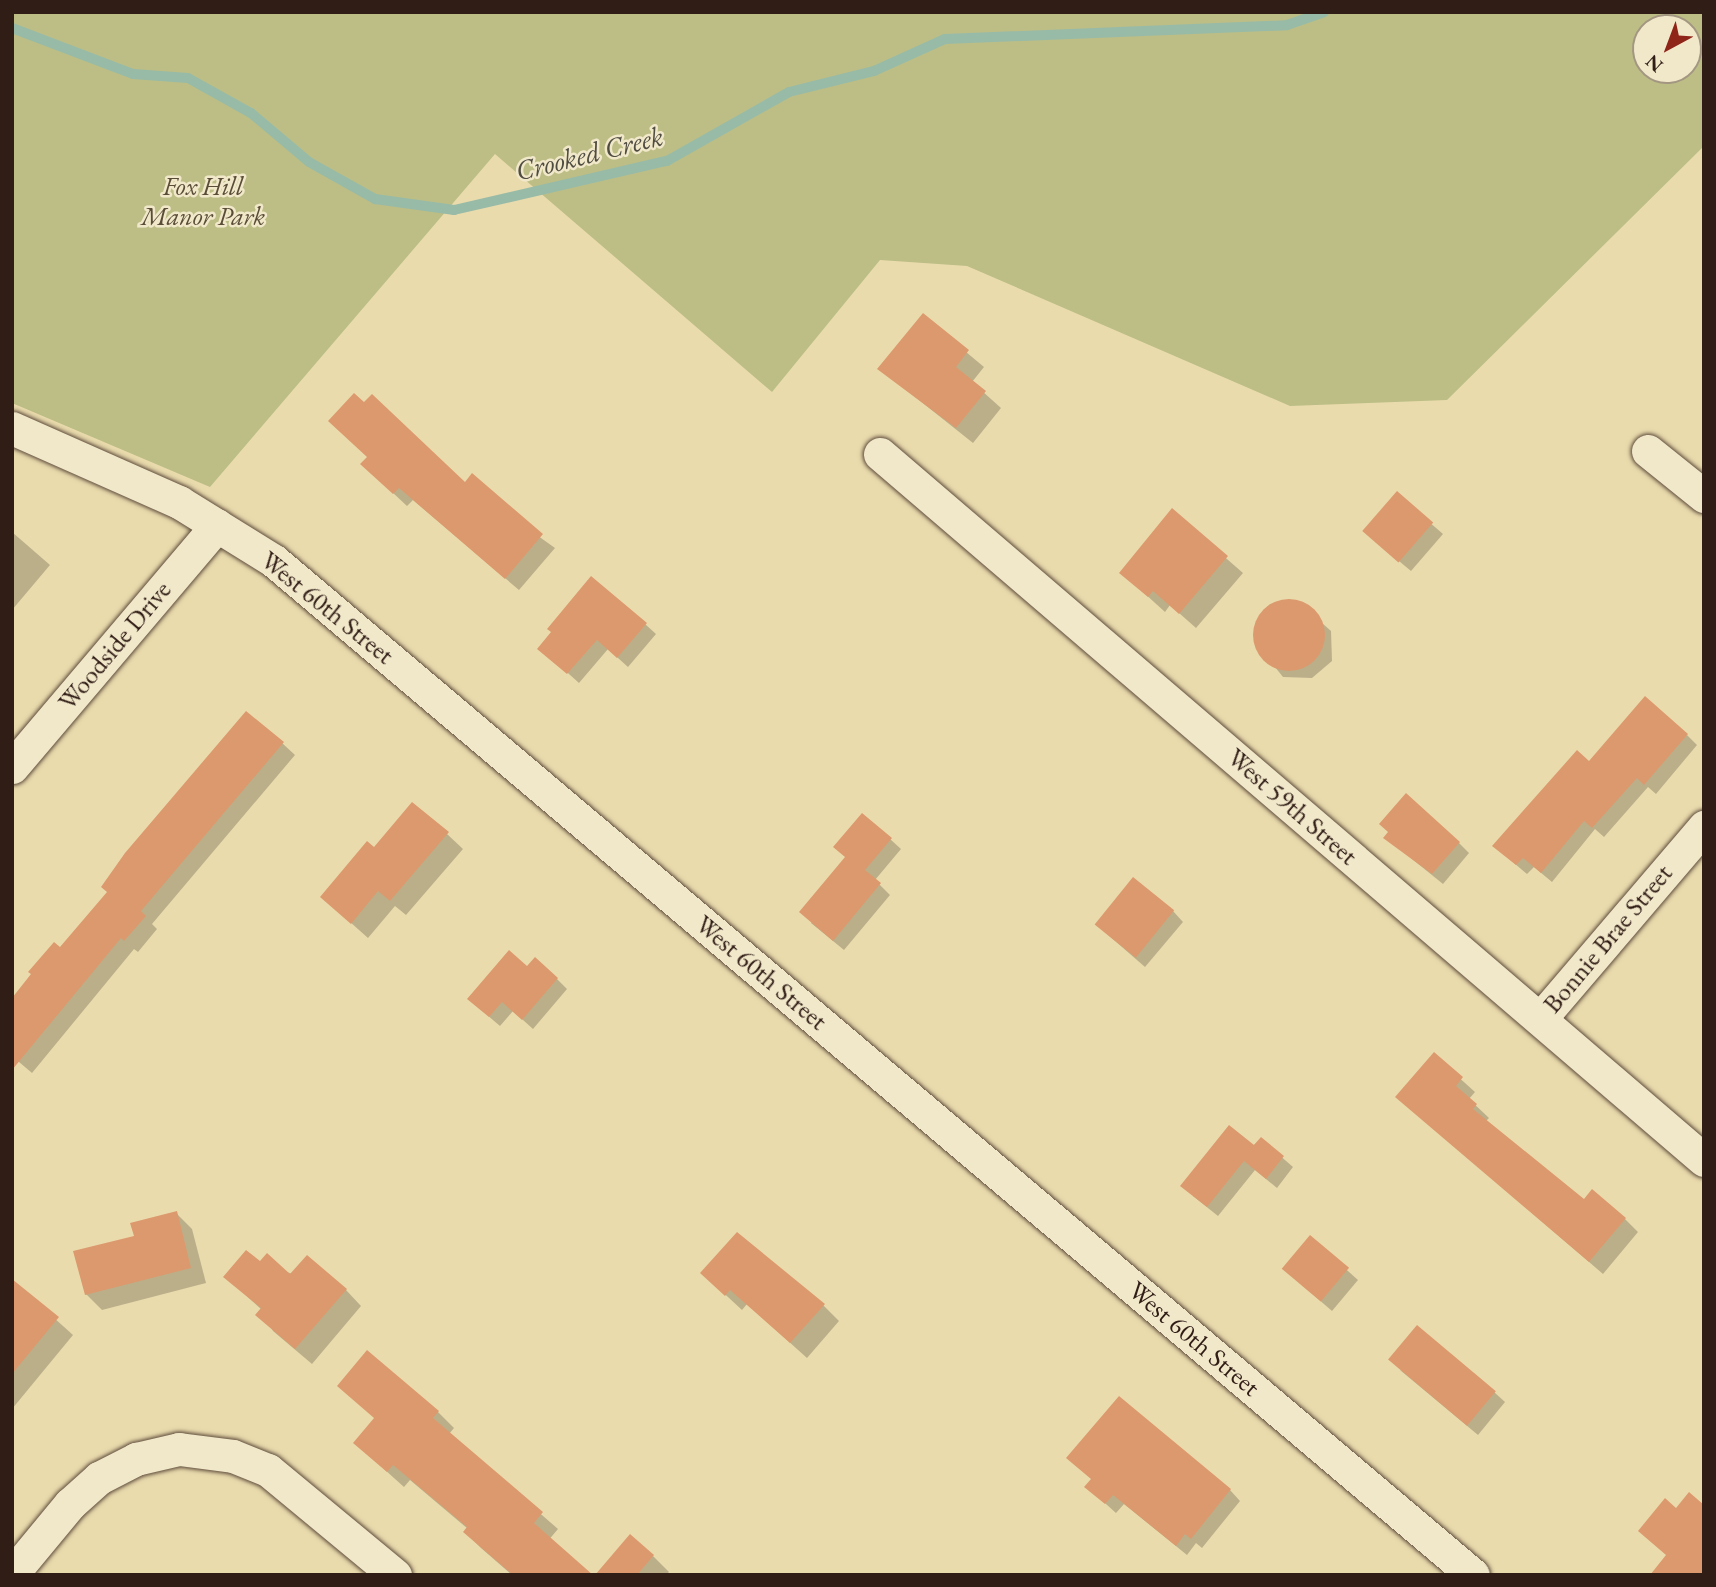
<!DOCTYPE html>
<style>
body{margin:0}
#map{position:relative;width:1716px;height:1587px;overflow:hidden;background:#eadbad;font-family:"EB Garamond",serif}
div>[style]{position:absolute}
.green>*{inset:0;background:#bcbe86}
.shadow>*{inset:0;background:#0003}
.stream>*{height:10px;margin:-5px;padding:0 5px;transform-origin:5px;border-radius:5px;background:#98bba7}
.building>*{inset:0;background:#dc996d;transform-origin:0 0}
.round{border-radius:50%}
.roads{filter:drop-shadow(0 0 2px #5e4c3c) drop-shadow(0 0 2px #5e4c3c)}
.minor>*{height:33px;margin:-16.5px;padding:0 16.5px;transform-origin:16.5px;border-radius:16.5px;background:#f1e8ca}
span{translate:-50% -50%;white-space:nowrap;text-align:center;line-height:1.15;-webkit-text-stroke:5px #f1e8ca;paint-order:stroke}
.park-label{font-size:26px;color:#5a4d38;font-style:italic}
.street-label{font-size:26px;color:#301d16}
.water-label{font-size:28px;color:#4f4c42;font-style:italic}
.frame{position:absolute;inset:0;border:14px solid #301d16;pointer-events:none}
.north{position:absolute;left:1632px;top:14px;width:70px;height:70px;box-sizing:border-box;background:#f1e8ca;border:2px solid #a49782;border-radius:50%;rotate:221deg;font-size:19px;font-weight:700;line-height:28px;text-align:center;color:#301d16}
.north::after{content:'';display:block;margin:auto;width:24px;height:32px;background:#8f2418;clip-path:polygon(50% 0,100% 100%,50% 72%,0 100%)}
</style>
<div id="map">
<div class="green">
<div style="clip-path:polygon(evenodd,12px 12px,1704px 12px,1704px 146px,1447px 400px,1290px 406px,967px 266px,880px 260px,772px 392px,495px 154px,210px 487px,12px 403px,12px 12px,1646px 28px,1688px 28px,1688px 70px,1646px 70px,1646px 28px)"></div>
</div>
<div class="shadow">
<div style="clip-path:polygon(923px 316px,984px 367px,972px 382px,1001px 408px,973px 443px,880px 369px)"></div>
<div style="clip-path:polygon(369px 457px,465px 484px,555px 548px,519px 590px,413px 500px,407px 506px,376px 477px)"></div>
<div style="clip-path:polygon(1397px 494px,1443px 534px,1411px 571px,1376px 542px)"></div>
<div style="clip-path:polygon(1172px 511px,1243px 573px,1196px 628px,1170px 605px,1165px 612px,1122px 573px)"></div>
<div style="clip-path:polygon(12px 532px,50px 565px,12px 610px)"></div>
<div style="clip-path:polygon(1296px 600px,1331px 631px,1332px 661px,1312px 678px,1283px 677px,1255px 642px,1260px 615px,1270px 604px)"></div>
<div style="clip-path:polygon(645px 624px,656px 634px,628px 667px,608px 649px,579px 683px,540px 648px)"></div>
<div style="clip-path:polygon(1687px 735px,1697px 745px,1656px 794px,1648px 787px,1604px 837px,1595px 829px,1552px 882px,1534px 867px,1527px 874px,1494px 846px)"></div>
<div style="clip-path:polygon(282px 743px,295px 755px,152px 924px,157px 929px,138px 952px,134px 949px,32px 1073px,12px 1056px,60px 950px)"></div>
<div style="clip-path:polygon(447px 834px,463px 849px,406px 915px,395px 906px,368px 938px,322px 897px,374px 849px)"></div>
<div style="clip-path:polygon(1386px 838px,1459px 843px,1469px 853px,1443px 884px)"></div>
<div style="clip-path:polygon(890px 839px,901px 849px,875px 880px,890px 895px,844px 950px,811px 923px)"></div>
<div style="clip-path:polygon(1173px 911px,1183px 922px,1145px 967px,1107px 934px)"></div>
<div style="clip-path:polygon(527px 968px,557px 979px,567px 989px,533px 1029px,513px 1011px,500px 1026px,480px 1009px)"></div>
<div style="clip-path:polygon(1434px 1055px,1475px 1092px,1469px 1099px,1489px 1118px,1486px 1121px,1584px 1201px,1625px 1219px,1638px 1232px,1603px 1274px,1397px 1097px)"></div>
<div style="clip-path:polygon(1261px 1139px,1293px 1167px,1277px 1188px,1255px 1170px,1218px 1216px,1193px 1196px)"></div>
<div style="clip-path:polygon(176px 1213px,192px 1229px,206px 1283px,102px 1310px,86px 1294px)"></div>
<div style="clip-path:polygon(1311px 1238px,1358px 1280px,1332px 1311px,1295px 1279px)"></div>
<div style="clip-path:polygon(260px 1264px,346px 1290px,361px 1306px,312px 1364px,273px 1331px,262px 1310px,226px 1277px)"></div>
<div style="clip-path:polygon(702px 1273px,823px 1305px,839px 1321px,807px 1358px,747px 1304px,742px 1310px)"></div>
<div style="clip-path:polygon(23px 1290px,73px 1335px,12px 1409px,12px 1302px)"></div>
<div style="clip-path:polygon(367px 1352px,438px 1412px,454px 1428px,449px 1434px,558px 1529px,519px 1575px,512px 1575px,481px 1548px,465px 1532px,468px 1529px,410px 1480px,404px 1487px,355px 1443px,376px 1419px)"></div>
<div style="clip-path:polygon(1400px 1370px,1494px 1392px,1505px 1402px,1478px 1435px)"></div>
<div style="clip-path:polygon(1087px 1487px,1230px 1490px,1240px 1501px,1202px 1548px,1196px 1543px,1187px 1555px,1124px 1504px,1116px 1513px)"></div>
<div style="clip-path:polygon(653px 1556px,669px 1572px,666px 1575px,597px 1575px)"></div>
</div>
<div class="stream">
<div style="left:12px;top:28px;width:129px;rotate:20.8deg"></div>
<div style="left:133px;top:74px;width:55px;rotate:4.2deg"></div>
<div style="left:188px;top:78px;width:72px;rotate:29.1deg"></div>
<div style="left:251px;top:113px;width:76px;rotate:40.2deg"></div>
<div style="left:309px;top:162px;width:76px;rotate:29.3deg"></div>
<div style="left:375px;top:199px;width:80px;rotate:7.9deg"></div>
<div style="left:454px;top:210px;width:219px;rotate:-13deg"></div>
<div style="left:667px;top:161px;width:140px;rotate:-29.5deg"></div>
<div style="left:789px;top:92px;width:88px;rotate:-13.9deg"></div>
<div style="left:874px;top:71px;width:78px;rotate:-24.3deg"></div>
<div style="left:945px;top:39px;width:342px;rotate:-2.3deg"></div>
<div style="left:1287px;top:25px;width:39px;rotate:-19deg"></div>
</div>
<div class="building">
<div style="clip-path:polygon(923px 313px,969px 350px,956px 367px,986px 391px,956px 428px,877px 369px)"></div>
<div style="clip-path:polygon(354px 393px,364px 402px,372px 394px,465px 482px,472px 473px,543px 534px,505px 579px,399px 488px,393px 494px,360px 464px,367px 457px,328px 421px)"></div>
<div style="left:1397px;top:491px;width:48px;height:53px;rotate:41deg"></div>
<div style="clip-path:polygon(1172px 508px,1228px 556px,1179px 614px,1153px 591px,1148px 597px,1119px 573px)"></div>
<div style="clip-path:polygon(591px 576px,647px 623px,617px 658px,597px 640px,567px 674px,537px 649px,551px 632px,547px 629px)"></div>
<div class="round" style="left:1253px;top:599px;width:72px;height:72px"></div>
<div style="clip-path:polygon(1645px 696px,1688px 734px,1644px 785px,1637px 778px,1592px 828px,1584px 821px,1541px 873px,1523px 858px,1516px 865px,1492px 846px,1577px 750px,1589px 761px)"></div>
<div style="clip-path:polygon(246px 711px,284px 742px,141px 911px,146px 916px,124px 941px,121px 938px,12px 1070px,12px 998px,31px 974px,28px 972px,54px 942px,60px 947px,107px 892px,101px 887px,125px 853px)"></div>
<div style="clip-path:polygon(1406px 793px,1460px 842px,1432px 874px,1383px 838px,1388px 832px,1379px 824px)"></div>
<div style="clip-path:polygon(412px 802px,449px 832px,390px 901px,378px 891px,351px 924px,320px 897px,367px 841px,374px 847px)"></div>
<div style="clip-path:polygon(862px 813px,892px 838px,865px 870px,881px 883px,833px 941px,799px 912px,845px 857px,833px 847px)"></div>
<div style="left:1133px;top:877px;width:53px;height:61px;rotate:39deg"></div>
<div style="clip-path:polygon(509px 950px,527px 966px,535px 957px,558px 978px,522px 1020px,502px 1002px,489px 1017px,467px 999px)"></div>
<div style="clip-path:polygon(1434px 1052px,1463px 1077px,1456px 1086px,1477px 1104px,1473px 1109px,1584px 1199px,1592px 1189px,1626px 1218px,1589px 1262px,1395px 1097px)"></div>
<div style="clip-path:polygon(1229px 1125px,1254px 1145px,1261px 1137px,1284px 1156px,1266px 1179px,1244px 1161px,1207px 1207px,1180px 1186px)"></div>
<div style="clip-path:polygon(177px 1211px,191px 1268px,85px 1295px,73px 1251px,134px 1236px,130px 1223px)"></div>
<div style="clip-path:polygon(737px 1232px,825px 1304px,790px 1343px,730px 1290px,725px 1296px,700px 1273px)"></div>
<div style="left:1310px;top:1235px;width:51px;height:44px;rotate:40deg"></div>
<div style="clip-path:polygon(246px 1250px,260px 1261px,267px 1253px,290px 1274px,307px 1255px,347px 1289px,295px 1349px,255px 1315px,261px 1308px,223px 1277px)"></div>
<div style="clip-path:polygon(12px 1279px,59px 1317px,12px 1374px)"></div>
<div style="left:1417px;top:1325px;width:103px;height:45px;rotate:40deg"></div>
<div style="clip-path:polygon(367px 1350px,439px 1411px,433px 1418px,543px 1512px,534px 1523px,593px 1575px,513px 1575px,463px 1532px,467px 1527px,393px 1465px,387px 1472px,353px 1443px,374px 1418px,337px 1386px)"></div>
<div style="clip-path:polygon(1119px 1396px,1231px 1489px,1191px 1539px,1185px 1534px,1176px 1546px,1113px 1495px,1105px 1504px,1084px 1487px,1091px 1479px,1066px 1458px)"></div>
<div style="clip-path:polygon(1689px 1492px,1704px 1505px,1704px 1575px,1650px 1575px,1666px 1555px,1638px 1531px,1665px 1498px,1676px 1508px)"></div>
<div style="clip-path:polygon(630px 1534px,654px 1555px,637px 1575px,595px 1575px)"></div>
</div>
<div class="roads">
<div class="minor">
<div style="left:12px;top:428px;width:183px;rotate:23.9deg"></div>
<div style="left:179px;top:502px;width:112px;rotate:31.8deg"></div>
<div style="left:274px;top:561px;width:1570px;rotate:40.22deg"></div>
<div style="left:1648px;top:451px;width:72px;rotate:38.8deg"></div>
<div style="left:880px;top:454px;width:1085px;rotate:40.59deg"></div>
<div style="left:12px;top:767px;width:317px;rotate:-49.7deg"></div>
<div style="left:1540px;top:1019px;width:253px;rotate:-49.5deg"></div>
<div style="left:12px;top:1574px;width:91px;rotate:-50.4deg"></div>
<div style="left:70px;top:1504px;width:39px;rotate:-42deg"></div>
<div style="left:99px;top:1478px;width:42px;rotate:-27.2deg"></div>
<div style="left:136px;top:1459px;width:44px;rotate:-13.1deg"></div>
<div style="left:179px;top:1449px;width:54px;rotate:7.4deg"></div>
<div style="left:233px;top:1456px;width:38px;rotate:22deg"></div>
<div style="left:268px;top:1470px;width:165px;rotate:39.6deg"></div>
</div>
</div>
<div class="park-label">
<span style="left:203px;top:202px">Fox Hill<br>Manor Park</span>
</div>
<div class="street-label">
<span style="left:327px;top:608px;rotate:39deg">West 60th Street</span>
<span style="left:115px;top:646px;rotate:-50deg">Woodside Drive</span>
<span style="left:1292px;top:807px;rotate:41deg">West 59th Street</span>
<span style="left:1608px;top:939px;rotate:-50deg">Bonnie Brae Street</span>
<span style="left:761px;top:973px;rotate:40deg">West 60th Street</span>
<span style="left:1194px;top:1339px;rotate:40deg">West 60th Street</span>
</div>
<div class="water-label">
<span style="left:589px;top:153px;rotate:-14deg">Crooked Creek</span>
</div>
<div class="frame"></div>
<div class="north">N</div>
</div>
